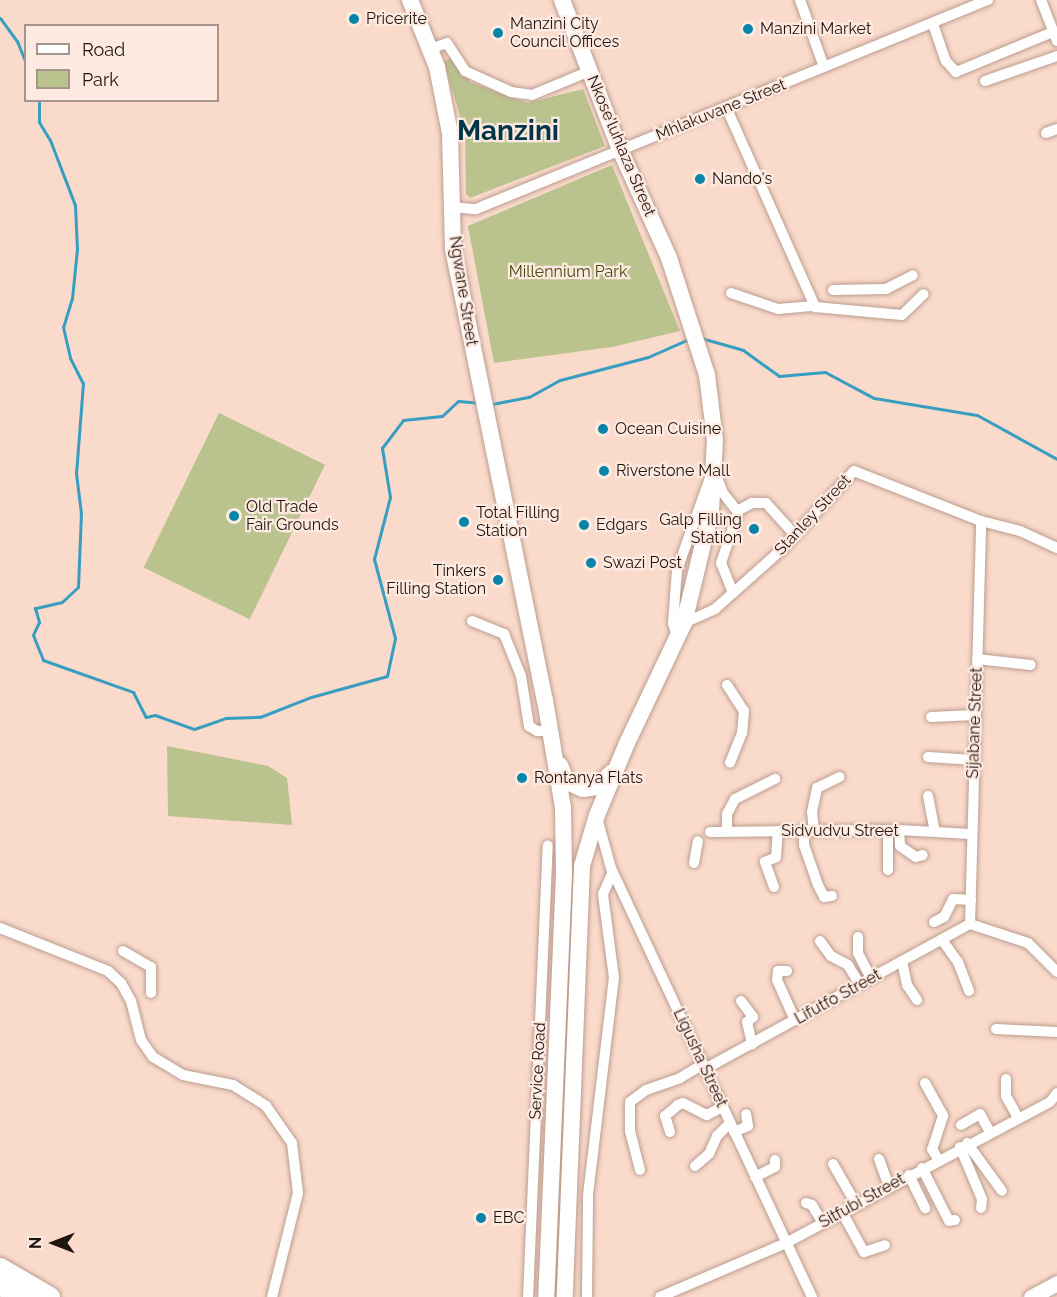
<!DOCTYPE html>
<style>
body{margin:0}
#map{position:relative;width:1057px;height:1297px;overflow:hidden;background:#fadacb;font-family:Raleway,sans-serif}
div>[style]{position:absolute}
.green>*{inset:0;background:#bac28e;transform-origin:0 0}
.stream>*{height:3px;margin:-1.5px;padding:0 1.5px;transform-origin:1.5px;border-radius:1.5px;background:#389ec1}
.roads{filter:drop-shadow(0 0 2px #bb9d8f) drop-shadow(0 0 2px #bb9d8f)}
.street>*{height:10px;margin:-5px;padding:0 5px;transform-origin:5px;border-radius:5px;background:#fff}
.secondary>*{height:15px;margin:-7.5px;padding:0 7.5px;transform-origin:7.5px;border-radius:7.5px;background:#fff}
.primary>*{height:16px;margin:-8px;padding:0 8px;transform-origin:8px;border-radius:8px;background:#fff}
.highway>*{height:20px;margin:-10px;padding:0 10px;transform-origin:10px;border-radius:10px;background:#fff}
.dots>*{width:16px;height:16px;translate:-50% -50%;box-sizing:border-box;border:3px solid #feeae1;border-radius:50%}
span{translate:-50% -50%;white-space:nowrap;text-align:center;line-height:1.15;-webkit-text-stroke:4.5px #feeae1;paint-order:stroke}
.poi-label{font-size:16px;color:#201610}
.left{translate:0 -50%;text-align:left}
.right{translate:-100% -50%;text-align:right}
.street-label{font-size:16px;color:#201610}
.park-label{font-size:16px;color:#464c10}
.town-label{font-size:28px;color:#003647;font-weight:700}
.legend{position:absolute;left:24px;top:24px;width:195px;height:78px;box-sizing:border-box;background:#feeae1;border:2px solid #a5958d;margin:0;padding:8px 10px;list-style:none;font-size:18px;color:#201610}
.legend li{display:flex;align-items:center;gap:12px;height:30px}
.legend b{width:30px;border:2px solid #a5958d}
.north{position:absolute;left:24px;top:1213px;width:60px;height:60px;-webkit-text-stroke:4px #feeae1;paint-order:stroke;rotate:270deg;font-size:16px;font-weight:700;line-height:24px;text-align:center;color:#201610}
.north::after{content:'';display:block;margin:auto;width:21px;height:27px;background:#201610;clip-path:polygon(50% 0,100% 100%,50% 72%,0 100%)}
</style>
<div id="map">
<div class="green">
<div style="clip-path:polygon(452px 57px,470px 82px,527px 103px,583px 89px,605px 146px,470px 198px,466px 194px,465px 133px,444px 62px)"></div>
<div style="clip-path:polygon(612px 165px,680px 331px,612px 347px,494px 363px,468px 226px)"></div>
<div style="left:219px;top:413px;width:118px;height:172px;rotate:26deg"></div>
<div style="clip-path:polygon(167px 746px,268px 766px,287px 778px,292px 825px,168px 816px)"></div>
</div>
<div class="stream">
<div style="left:0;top:18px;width:29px;rotate:54deg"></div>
<div style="left:17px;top:41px;width:24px;rotate:68deg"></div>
<div style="left:39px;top:100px;width:22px;rotate:90deg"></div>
<div style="left:39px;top:122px;width:21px;rotate:59deg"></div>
<div style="left:50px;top:140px;width:70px;rotate:69deg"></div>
<div style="left:75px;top:205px;width:44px;rotate:87.4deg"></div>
<div style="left:77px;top:249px;width:49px;rotate:95.8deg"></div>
<div style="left:72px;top:298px;width:30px;rotate:107deg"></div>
<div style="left:63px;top:327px;width:32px;rotate:77deg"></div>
<div style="left:70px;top:358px;width:28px;rotate:63deg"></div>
<div style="left:83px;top:383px;width:90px;rotate:94.4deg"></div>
<div style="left:76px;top:473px;width:39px;rotate:83deg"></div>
<div style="left:81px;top:512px;width:75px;rotate:92.3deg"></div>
<div style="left:78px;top:587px;width:22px;rotate:137deg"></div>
<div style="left:62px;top:602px;width:28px;rotate:167deg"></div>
<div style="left:35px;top:608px;width:15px;rotate:74deg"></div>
<div style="left:39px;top:622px;width:14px;rotate:115deg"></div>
<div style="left:33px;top:635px;width:27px;rotate:68deg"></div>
<div style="left:43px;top:660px;width:96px;rotate:19.6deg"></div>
<div style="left:133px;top:692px;width:28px;rotate:63deg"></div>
<div style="left:146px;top:717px;width:9px;rotate:-13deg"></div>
<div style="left:155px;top:715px;width:41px;rotate:19.7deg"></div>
<div style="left:194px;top:729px;width:34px;rotate:-19deg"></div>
<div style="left:226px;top:718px;width:34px;rotate:-2deg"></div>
<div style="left:260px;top:717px;width:55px;rotate:-21.4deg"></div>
<div style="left:311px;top:697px;width:79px;rotate:-15.4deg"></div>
<div style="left:387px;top:676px;width:39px;rotate:-78deg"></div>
<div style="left:395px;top:638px;width:82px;rotate:-104.9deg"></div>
<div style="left:374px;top:559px;width:64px;rotate:-75.5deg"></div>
<div style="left:390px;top:497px;width:50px;rotate:-99.3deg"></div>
<div style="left:382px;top:448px;width:35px;rotate:-53deg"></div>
<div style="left:403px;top:420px;width:39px;rotate:-6deg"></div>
<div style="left:442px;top:416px;width:22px;rotate:-43deg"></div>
<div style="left:458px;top:401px;width:21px;rotate:5deg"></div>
<div style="left:701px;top:338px;width:44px;rotate:15.9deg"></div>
<div style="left:743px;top:350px;width:44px;rotate:35.8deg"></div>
<div style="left:779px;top:376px;width:46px;rotate:-5deg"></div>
<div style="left:825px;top:372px;width:55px;rotate:28deg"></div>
<div style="left:874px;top:398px;width:104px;rotate:9.4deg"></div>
<div style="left:977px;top:415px;width:91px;rotate:28.8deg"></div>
<div style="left:492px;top:404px;width:38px;rotate:-11deg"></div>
<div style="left:529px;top:397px;width:35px;rotate:-29deg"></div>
<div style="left:560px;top:380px;width:91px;rotate:-14.6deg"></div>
<div style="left:648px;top:357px;width:45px;rotate:-23.7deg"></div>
</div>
<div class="roads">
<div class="street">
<div style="left:800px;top:0;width:71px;rotate:70.3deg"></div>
<div style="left:1041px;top:0;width:44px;rotate:68.7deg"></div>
<div style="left:933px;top:24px;width:39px;rotate:71deg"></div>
<div style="left:946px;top:61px;width:15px;rotate:48deg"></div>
<div style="left:956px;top:72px;width:105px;rotate:-22.4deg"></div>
<div style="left:430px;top:49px;width:18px;rotate:-19deg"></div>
<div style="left:447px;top:43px;width:33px;rotate:57deg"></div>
<div style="left:465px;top:71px;width:51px;rotate:24.5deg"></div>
<div style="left:511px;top:92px;width:21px;rotate:8deg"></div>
<div style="left:532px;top:95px;width:63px;rotate:-22.5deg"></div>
<div style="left:985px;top:81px;width:76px;rotate:-19.1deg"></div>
<div style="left:727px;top:109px;width:217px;rotate:66deg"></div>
<div style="left:815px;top:307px;width:87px;rotate:5.3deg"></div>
<div style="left:902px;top:315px;width:30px;rotate:-44deg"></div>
<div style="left:1046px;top:133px;width:12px;rotate:-20deg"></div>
<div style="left:451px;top:207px;width:25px;rotate:5deg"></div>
<div style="left:476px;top:209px;width:553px;rotate:-22.21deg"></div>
<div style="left:833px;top:290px;width:53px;rotate:-1.1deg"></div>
<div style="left:886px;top:289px;width:30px;rotate:-27deg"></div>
<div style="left:731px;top:293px;width:50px;rotate:18.8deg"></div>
<div style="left:778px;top:309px;width:36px;rotate:-5deg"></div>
<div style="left:716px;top:475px;width:19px;rotate:69deg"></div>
<div style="left:723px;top:493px;width:24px;rotate:52deg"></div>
<div style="left:738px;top:512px;width:54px;rotate:108.4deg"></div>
<div style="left:721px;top:563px;width:32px;rotate:68deg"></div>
<div style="left:737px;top:511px;width:17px;rotate:-28deg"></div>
<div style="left:752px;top:503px;width:14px"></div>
<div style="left:766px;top:503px;width:43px;rotate:47.8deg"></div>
<div style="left:472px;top:621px;width:35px;rotate:22deg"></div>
<div style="left:504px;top:634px;width:45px;rotate:68deg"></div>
<div style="left:521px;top:676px;width:51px;rotate:80.9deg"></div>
<div style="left:529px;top:726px;width:9px;rotate:32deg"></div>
<div style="left:537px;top:731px;width:14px"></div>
<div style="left:684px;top:623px;width:34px;rotate:-24deg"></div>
<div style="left:715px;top:609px;width:24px;rotate:-42deg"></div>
<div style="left:733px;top:593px;width:66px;rotate:-41.9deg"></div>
<div style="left:782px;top:549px;width:106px;rotate:-47.3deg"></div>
<div style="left:854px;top:471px;width:136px;rotate:21.5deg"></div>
<div style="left:981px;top:521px;width:40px;rotate:14.4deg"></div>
<div style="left:1020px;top:531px;width:41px;rotate:24.7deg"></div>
<div style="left:677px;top:638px;width:16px;rotate:-105deg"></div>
<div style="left:673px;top:623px;width:53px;rotate:-85.7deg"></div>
<div style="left:677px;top:570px;width:101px;rotate:-70.3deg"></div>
<div style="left:977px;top:659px;width:54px;rotate:6.3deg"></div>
<div style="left:727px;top:685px;width:31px;rotate:57deg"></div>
<div style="left:744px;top:711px;width:22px;rotate:95deg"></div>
<div style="left:742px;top:733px;width:32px;rotate:112deg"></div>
<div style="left:931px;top:717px;width:44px;rotate:-2.6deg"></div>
<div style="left:928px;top:757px;width:46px;rotate:3.7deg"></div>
<div style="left:928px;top:796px;width:36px;rotate:79deg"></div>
<div style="left:597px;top:818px;width:52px;rotate:74.4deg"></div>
<div style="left:611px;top:868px;width:474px;rotate:64.9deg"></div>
<div style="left:899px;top:830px;width:16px;rotate:86deg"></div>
<div style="left:900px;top:846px;width:19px;rotate:35deg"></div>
<div style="left:916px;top:857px;width:7px;rotate:-16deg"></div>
<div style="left:804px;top:831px;width:14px;rotate:90deg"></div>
<div style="left:804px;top:845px;width:42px;rotate:70.7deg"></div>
<div style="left:818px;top:885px;width:13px;rotate:63deg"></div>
<div style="left:824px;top:897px;width:8px;rotate:-7deg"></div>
<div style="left:814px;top:831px;width:19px;rotate:-96deg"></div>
<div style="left:812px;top:812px;width:25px;rotate:-78deg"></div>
<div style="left:817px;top:788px;width:25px;rotate:-26deg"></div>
<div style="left:710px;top:832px;width:189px;rotate:-0.6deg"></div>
<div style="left:899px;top:830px;width:71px;rotate:3.2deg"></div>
<div style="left:727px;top:832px;width:18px;rotate:-90deg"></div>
<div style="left:727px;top:814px;width:17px;rotate:-62deg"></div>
<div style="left:735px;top:799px;width:45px;rotate:-26.6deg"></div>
<div style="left:694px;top:863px;width:22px;rotate:-80deg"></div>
<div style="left:888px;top:870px;width:40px;rotate:-90deg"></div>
<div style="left:774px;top:887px;width:27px;rotate:-110deg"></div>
<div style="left:765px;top:862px;width:12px;rotate:-24deg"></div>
<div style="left:776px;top:857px;width:26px;rotate:-86deg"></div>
<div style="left:934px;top:922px;width:11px;rotate:-27deg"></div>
<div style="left:944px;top:917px;width:20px;rotate:-63deg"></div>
<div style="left:953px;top:899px;width:18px;rotate:3deg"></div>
<div style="left:970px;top:924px;width:403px;rotate:-88.4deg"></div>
<div style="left:970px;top:924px;width:61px;rotate:18.1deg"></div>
<div style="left:1028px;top:943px;width:41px;rotate:45deg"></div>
<div style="left:0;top:928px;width:116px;rotate:21.7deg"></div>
<div style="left:108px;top:971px;width:18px;rotate:43deg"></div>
<div style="left:121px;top:983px;width:21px;rotate:61deg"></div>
<div style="left:131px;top:1001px;width:40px;rotate:75.6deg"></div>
<div style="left:141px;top:1040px;width:21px;rotate:55deg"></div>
<div style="left:153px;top:1057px;width:35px;rotate:31deg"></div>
<div style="left:183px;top:1075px;width:51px;rotate:11.3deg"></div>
<div style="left:233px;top:1085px;width:39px;rotate:32deg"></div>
<div style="left:266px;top:1106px;width:45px;rotate:54.9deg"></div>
<div style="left:292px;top:1143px;width:50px;rotate:83.2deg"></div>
<div style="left:298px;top:1193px;width:107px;rotate:104deg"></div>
<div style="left:858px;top:937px;width:16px;rotate:90deg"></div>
<div style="left:858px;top:953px;width:29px;rotate:63deg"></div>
<div style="left:942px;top:940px;width:27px;rotate:54deg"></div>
<div style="left:958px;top:962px;width:31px;rotate:69deg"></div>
<div style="left:820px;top:941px;width:19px;rotate:54deg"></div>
<div style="left:831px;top:956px;width:19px;rotate:28deg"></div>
<div style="left:848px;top:965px;width:23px;rotate:59deg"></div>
<div style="left:123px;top:951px;width:32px;rotate:30deg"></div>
<div style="left:151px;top:967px;width:26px;rotate:90deg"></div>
<div style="left:902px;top:961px;width:25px;rotate:78deg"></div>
<div style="left:907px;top:985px;width:18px;rotate:56deg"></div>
<div style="left:787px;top:971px;width:9px;rotate:180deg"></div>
<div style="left:778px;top:971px;width:9px;rotate:96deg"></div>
<div style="left:777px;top:980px;width:44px;rotate:65.8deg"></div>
<div style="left:741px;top:1001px;width:20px;rotate:53deg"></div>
<div style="left:753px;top:1017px;width:8px;rotate:140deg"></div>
<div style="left:747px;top:1022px;width:23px;rotate:77deg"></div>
<div style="left:996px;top:1029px;width:61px;rotate:2.8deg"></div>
<div style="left:705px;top:1069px;width:302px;rotate:-28.7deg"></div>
<div style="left:1006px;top:1079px;width:17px;rotate:90deg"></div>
<div style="left:1006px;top:1096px;width:25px;rotate:61deg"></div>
<div style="left:925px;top:1083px;width:38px;rotate:61deg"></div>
<div style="left:943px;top:1116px;width:35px;rotate:108deg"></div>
<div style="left:932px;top:1149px;width:12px;rotate:59deg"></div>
<div style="left:961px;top:1125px;width:22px;rotate:-30deg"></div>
<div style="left:980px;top:1114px;width:21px;rotate:61deg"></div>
<div style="left:670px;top:1132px;width:17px;rotate:-107deg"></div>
<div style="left:665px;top:1116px;width:17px;rotate:-40deg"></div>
<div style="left:678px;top:1105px;width:5px;rotate:-22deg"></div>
<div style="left:683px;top:1103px;width:27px;rotate:27deg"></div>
<div style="left:707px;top:1115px;width:17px;rotate:-28deg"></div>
<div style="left:734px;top:1132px;width:15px;rotate:-23deg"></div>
<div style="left:748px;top:1126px;width:12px;rotate:-99deg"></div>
<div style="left:967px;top:1143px;width:59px;rotate:53.9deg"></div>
<div style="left:960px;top:1147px;width:56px;rotate:67.1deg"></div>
<div style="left:982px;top:1199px;width:9px;rotate:96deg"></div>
<div style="left:879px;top:1159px;width:29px;rotate:70deg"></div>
<div style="left:833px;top:1164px;width:46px;rotate:60.1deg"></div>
<div style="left:695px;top:1166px;width:18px;rotate:-41deg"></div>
<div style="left:709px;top:1154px;width:20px;rotate:-66deg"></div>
<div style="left:717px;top:1136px;width:18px;rotate:-45deg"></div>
<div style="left:922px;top:1168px;width:59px;rotate:63deg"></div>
<div style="left:949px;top:1221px;width:6px;rotate:-9deg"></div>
<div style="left:640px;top:1170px;width:40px;rotate:-104.4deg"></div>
<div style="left:630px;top:1131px;width:29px;rotate:-90deg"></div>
<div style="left:630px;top:1102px;width:20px;rotate:-37deg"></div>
<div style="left:646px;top:1090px;width:36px;rotate:-19deg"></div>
<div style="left:680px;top:1078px;width:27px;rotate:-31deg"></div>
<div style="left:909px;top:1175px;width:37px;rotate:64deg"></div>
<div style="left:755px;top:1177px;width:22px;rotate:-27deg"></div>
<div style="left:775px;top:1167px;width:7px;rotate:-90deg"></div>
<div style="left:806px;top:1203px;width:6px;rotate:18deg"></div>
<div style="left:812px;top:1205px;width:21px;rotate:59deg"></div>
<div style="left:842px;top:1212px;width:46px;rotate:61.2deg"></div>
<div style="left:864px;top:1252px;width:22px;rotate:-18deg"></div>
<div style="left:528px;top:1297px;width:452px;rotate:-87.5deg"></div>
<div style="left:587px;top:1297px;width:102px;rotate:-89.4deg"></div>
<div style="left:588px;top:1195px;width:219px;rotate:-83.2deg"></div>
<div style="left:614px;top:978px;width:85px;rotate:-97.5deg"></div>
<div style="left:603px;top:894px;width:24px;rotate:-66deg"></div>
<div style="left:660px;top:1297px;width:137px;rotate:-23.2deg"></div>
<div style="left:786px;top:1243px;width:299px;rotate:-28.1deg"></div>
<div style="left:1050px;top:1102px;width:11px;rotate:-52deg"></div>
</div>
<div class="secondary">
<div style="left:1031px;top:1297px;width:30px;rotate:-28deg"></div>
</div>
<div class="primary">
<div style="left:410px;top:0;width:72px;rotate:68.1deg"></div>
<div style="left:437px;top:67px;width:67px;rotate:78.9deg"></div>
<div style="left:450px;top:133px;width:116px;rotate:88.5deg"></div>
<div style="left:453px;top:249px;width:460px;rotate:78.5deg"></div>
<div style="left:545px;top:700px;width:109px;rotate:80.5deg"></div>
<div style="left:563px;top:808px;width:66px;rotate:89.1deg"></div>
<div style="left:564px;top:874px;width:423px;rotate:92.4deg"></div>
<div style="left:562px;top:0;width:163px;rotate:68.8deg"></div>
<div style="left:621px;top:152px;width:116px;rotate:65.6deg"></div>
<div style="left:669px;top:258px;width:123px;rotate:72deg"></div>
<div style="left:707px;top:375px;width:65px;rotate:83deg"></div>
<div style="left:715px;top:440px;width:71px;rotate:93.2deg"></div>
<div style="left:711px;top:511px;width:115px;rotate:103.6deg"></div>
<div style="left:684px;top:623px;width:133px;rotate:115.4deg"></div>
<div style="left:627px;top:743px;width:78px;rotate:112.6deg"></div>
<div style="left:597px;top:815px;width:53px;rotate:106.4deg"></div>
<div style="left:582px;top:866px;width:431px;rotate:92.3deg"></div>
<div style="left:560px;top:765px;width:18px;rotate:68deg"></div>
<div style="left:567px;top:782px;width:17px;rotate:24deg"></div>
<div style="left:583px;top:789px;width:14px;rotate:-8deg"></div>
<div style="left:597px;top:787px;width:20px;rotate:-45deg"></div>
</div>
<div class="highway">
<div style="left:0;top:1268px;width:58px;rotate:30.1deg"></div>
<div style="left:0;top:1285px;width:25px;rotate:29deg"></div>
</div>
</div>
<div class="dots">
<div style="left:354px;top:19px;background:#0785a9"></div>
<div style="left:748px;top:29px;background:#0785a9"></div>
<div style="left:498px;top:33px;background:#0785a9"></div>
<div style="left:700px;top:179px;background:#0785a9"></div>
<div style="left:603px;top:429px;background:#0785a9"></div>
<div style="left:604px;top:471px;background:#0785a9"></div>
<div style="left:234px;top:516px;background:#0785a9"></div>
<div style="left:464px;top:522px;background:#0785a9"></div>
<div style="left:584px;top:525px;background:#0785a9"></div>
<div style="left:754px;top:529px;background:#0785a9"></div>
<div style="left:591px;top:563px;background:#0785a9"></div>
<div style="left:498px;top:580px;background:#0785a9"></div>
<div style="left:522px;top:778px;background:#0785a9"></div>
<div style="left:481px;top:1218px;background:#0785a9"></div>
</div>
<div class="poi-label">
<span class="left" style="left:366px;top:19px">Pricerite</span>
<span class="left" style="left:510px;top:33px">Manzini City<br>Council Offices</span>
<span class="left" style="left:760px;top:29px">Manzini Market</span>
<span class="left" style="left:712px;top:179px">Nando's</span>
<span class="left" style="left:615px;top:429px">Ocean Cuisine</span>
<span class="left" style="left:616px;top:471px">Riverstone Mall</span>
<span class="left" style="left:246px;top:516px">Old Trade<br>Fair Grounds</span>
<span class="left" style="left:476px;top:522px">Total Filling<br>Station</span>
<span class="right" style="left:742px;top:529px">Galp Filling<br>Station</span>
<span class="left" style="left:596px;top:525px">Edgars</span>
<span class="left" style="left:603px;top:563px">Swazi Post</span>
<span class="right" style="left:486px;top:580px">Tinkers<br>Filling Station</span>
<span class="left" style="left:534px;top:778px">Rontanya Flats</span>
<span class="left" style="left:493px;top:1218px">EBC</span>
</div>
<div class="street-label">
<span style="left:721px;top:110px;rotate:-22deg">Mhlakuvane Street</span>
<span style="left:621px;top:146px;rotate:67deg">Nkose'luhlaza Street</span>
<span style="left:463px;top:291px;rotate:81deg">Ngwane Street</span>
<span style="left:813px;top:515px;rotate:-47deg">Stanley Street</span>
<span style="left:975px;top:723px;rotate:-88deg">Sijabane Street</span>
<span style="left:840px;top:831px">Sidvudvu Street</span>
<span style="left:838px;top:997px;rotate:-29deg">Lifutfo Street</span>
<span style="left:700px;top:1058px;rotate:65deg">Ligusha Street</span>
<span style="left:538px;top:1071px;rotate:-87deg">Service Road</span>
<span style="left:862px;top:1201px;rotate:-29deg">Sitfubi Street</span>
</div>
<div class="park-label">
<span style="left:568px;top:272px">Millennium Park</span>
</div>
<div class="town-label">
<span style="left:508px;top:131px">Manzini</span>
</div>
<ul class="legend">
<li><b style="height:8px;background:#fff"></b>Road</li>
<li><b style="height:16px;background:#bac28e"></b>Park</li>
</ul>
<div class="north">N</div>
</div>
